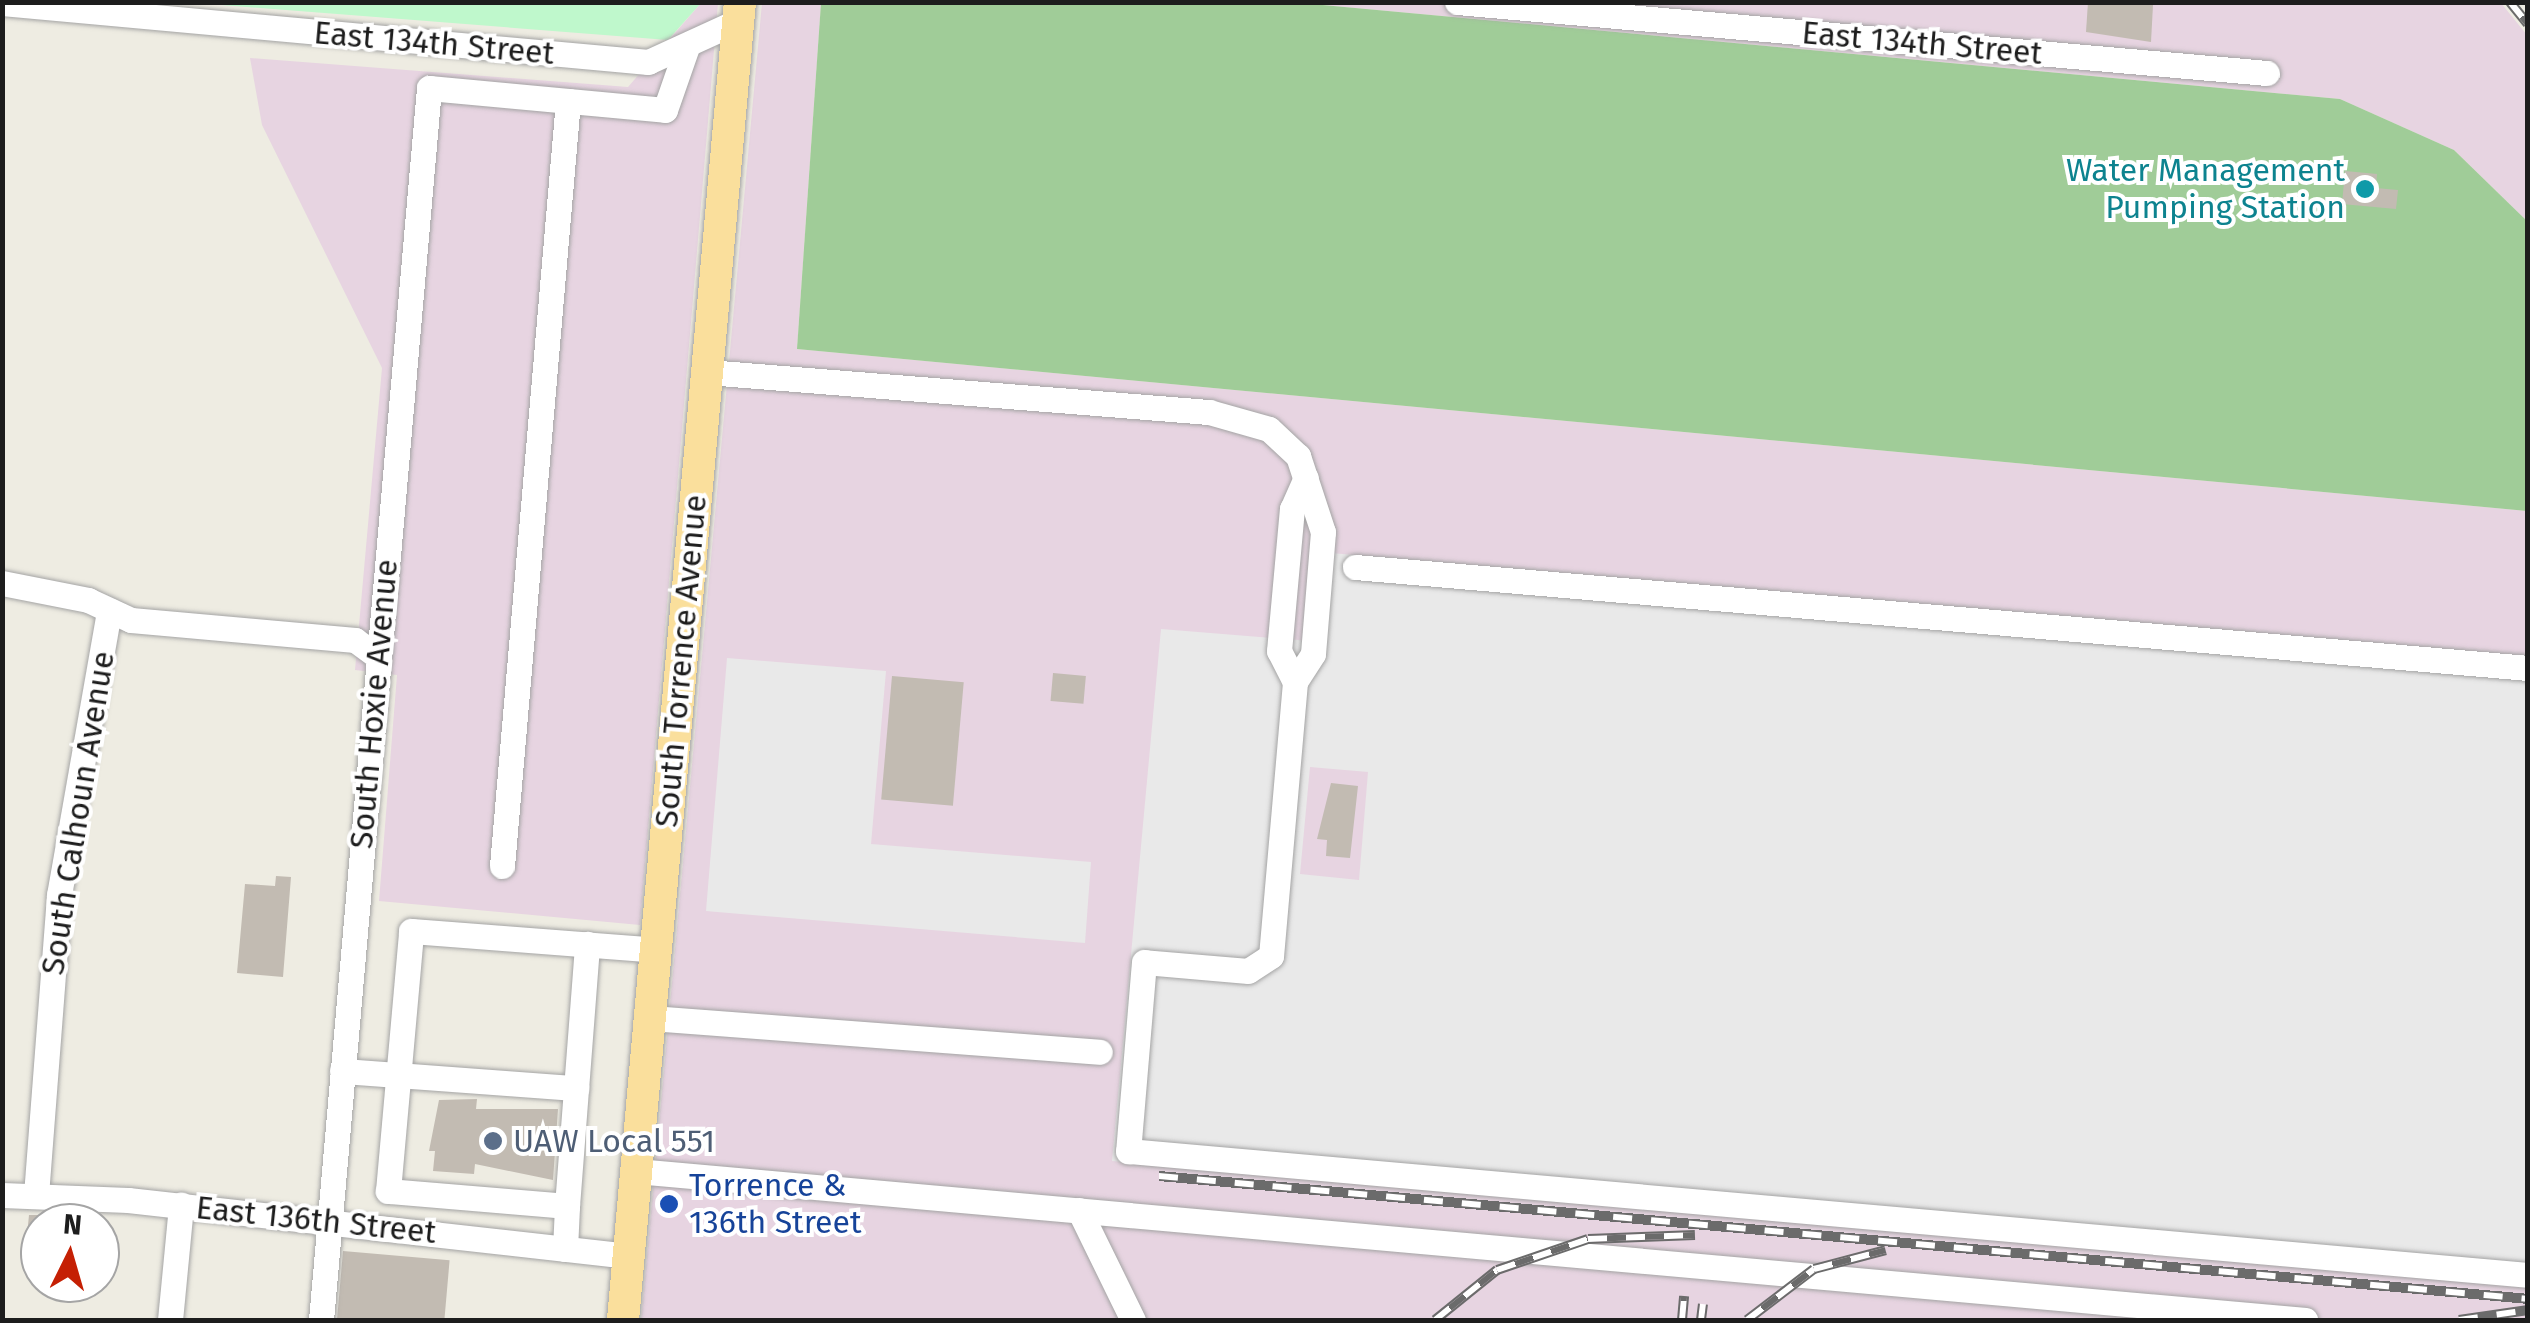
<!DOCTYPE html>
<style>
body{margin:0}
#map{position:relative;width:2530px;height:1323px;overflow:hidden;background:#eeece2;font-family:"Fira Sans",sans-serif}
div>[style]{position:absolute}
.industrial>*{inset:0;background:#e7d4e1}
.forest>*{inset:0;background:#a0cc98}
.park>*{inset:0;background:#bff8cc}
.parking>*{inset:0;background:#e9e9e9}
.building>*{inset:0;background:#c2bbb2;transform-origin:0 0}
.roads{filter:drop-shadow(0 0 2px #a4a4a4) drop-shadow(0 0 2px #a4a4a4)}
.minor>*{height:25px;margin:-12.5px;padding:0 12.5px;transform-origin:12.5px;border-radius:12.5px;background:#fff}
.major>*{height:32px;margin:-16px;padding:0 16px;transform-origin:16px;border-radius:16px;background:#fadf9c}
.rail>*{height:10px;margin-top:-5px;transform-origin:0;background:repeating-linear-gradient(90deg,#fff 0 19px,#6b6b6b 0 38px);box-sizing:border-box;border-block:2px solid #6b6b6b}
.dots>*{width:28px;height:28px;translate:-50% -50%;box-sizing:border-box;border:5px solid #fff;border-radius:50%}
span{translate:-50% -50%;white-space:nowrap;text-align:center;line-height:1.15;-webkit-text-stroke:8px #fff;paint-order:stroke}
.street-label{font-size:32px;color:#1d1d1d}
.culture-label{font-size:32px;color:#0d838f}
.right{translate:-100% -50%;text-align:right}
.service-label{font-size:32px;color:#4e5e75}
.left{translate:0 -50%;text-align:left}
.transit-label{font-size:32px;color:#164399}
.frame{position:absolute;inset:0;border:5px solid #1d1d1d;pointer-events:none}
.north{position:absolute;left:20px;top:1203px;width:100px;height:100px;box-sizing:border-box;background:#fff;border:2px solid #a5a5a5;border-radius:50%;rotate:5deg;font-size:28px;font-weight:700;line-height:40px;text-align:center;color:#1d1d1d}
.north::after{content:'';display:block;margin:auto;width:35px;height:45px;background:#c52004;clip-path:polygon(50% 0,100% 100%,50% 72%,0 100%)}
</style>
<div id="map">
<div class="industrial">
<div style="clip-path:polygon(701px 3px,718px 3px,640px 925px,379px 901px,397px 675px,355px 670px,382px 368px,262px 125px,250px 58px,628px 87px)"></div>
<div style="clip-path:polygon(762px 3px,821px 3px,797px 349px,2527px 511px,2527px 1320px,641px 1320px)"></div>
<div style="clip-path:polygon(1301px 3px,2501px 3px,2527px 35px,2527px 221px,2454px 150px,2340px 99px)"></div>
</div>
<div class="forest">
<div style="clip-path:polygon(821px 3px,1301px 3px,2340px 99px,2454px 150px,2527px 221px,2527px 511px,797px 349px)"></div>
</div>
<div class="park">
<div style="clip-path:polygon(196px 3px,701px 3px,668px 40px)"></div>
</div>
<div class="parking">
<div style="clip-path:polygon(evenodd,1331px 553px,2527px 658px,2527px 1285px,1112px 1161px,1161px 629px,1322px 642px,1331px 553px,1310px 767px,1368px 772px,1359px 880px,1300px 874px,1310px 767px)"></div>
<div style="clip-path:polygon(727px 658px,886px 671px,871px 844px,1091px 862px,1085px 943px,706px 911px)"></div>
</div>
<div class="building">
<div style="clip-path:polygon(2088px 2px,2153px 5px,2151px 42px,2086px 32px)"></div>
<div style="clip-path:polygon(2345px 171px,2377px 174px,2376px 188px,2398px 190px,2396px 209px,2342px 204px)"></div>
<div style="left:1053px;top:673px;width:33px;height:28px;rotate:5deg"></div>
<div style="left:892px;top:676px;width:72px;height:124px;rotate:5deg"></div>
<div style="clip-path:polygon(1331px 783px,1358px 786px,1350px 858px,1326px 856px,1327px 840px,1317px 839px)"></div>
<div style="clip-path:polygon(276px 876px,291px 877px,283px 977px,237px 973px,245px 884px,275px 886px)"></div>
<div style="clip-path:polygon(477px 1099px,476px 1109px,558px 1109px,553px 1180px,475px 1164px,474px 1174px,433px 1171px,435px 1151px,429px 1151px,439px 1100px)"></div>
<div style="clip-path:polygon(29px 1215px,40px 1215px,40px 1267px,24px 1266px)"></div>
<div style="left:343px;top:1251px;width:107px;height:69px;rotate:5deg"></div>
</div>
<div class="roads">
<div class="minor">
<div style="left:1457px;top:2px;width:813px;rotate:5.01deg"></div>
<div style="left:2px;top:3px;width:649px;rotate:5.22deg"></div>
<div style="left:648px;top:62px;width:99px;rotate:-24.5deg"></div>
<div style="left:707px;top:372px;width:504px;rotate:4.56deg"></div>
<div style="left:1209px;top:412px;width:62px;rotate:15.8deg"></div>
<div style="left:1269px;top:429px;width:40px;rotate:43deg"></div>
<div style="left:1298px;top:456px;width:80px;rotate:71.8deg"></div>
<div style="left:1323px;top:532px;width:122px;rotate:94.7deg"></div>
<div style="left:1313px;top:654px;width:33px;rotate:123deg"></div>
<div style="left:1295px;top:682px;width:275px;rotate:95deg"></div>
<div style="left:1271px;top:956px;width:27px;rotate:147deg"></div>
<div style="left:1248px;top:971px;width:104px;rotate:-175.1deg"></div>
<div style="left:1144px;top:962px;width:190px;rotate:94.8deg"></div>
<div style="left:1128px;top:1151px;width:1405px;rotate:5.06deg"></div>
<div style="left:1355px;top:567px;width:1177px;rotate:4.92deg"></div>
<div style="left:2px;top:583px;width:88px;rotate:11.2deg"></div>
<div style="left:88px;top:600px;width:47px;rotate:24.9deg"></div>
<div style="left:131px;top:620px;width:225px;rotate:5.1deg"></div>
<div style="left:355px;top:640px;width:29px;rotate:36deg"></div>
<div style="left:1295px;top:682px;width:35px;rotate:-117deg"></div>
<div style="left:1279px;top:651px;width:143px;rotate:-84.8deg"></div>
<div style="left:1292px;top:509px;width:34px;rotate:-66deg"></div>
<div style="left:502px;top:866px;width:768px;rotate:-85.07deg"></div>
<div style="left:650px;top:1018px;width:451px;rotate:4.3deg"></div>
<div style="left:342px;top:1071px;width:235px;rotate:4.2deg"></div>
<div style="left:636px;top:1171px;width:1676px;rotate:5.1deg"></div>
<div style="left:2px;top:1195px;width:126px;rotate:2.3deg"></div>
<div style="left:128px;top:1200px;width:504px;rotate:6.38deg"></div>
<div style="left:36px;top:1195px;width:301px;rotate:-85.6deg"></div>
<div style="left:59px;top:895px;width:289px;rotate:-80deg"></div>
<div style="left:567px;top:1206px;width:263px;rotate:-85.6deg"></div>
<div style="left:1079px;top:1210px;width:123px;rotate:63.9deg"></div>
<div style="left:565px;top:1249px;width:43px;rotate:-87.3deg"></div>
<div style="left:567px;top:1206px;width:180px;rotate:-175.2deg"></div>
<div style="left:388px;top:1191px;width:261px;rotate:-84.9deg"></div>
<div style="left:411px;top:931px;width:246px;rotate:4.4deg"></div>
<div style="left:170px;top:1320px;width:116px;rotate:-84.5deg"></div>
<div style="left:321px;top:1320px;width:1237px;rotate:-84.99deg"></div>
<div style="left:429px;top:88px;width:237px;rotate:5.3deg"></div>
<div style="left:665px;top:110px;width:67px;rotate:-70.8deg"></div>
</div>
<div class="major">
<div style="left:623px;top:1320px;width:1323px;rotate:-84.93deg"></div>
</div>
</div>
<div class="rail">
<div style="left:2510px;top:2px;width:28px;rotate:51deg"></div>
<div style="left:1159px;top:1176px;width:1375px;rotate:5.13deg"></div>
<div style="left:1435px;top:1320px;width:80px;rotate:-38.9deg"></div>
<div style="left:1497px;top:1270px;width:96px;rotate:-18.8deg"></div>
<div style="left:1588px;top:1239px;width:107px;rotate:-2.1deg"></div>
<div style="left:1682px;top:1320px;width:24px;rotate:-85deg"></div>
<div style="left:1701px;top:1320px;width:16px;rotate:-83deg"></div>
<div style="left:1747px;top:1320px;width:84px;rotate:-37.3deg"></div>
<div style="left:1814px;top:1269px;width:74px;rotate:-14.8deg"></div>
<div style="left:2459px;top:1320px;width:70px;rotate:-8.2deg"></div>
</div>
<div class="dots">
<div style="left:2365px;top:189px;background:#0f9aa8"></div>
<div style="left:493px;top:1141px;background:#5c6f8a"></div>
<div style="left:669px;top:1204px;background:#1a4fb4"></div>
</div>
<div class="street-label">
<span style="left:434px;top:43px;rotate:5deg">East 134th Street</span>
<span style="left:1922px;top:43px;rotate:5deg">East 134th Street</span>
<span style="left:681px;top:661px;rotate:-85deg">South Torrence Avenue</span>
<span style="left:374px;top:704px;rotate:-85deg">South Hoxie Avenue</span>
<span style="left:78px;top:813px;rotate:-81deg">South Calhoun Avenue</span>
<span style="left:316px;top:1220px;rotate:6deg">East 136th Street</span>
</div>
<div class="culture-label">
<span class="right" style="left:2345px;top:189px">Water Management<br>Pumping Station</span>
</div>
<div class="service-label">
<span class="left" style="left:513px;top:1141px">UAW Local 551</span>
</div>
<div class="transit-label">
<span class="left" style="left:689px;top:1204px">Torrence &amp;<br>136th Street</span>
</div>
<div class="frame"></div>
<div class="north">N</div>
</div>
